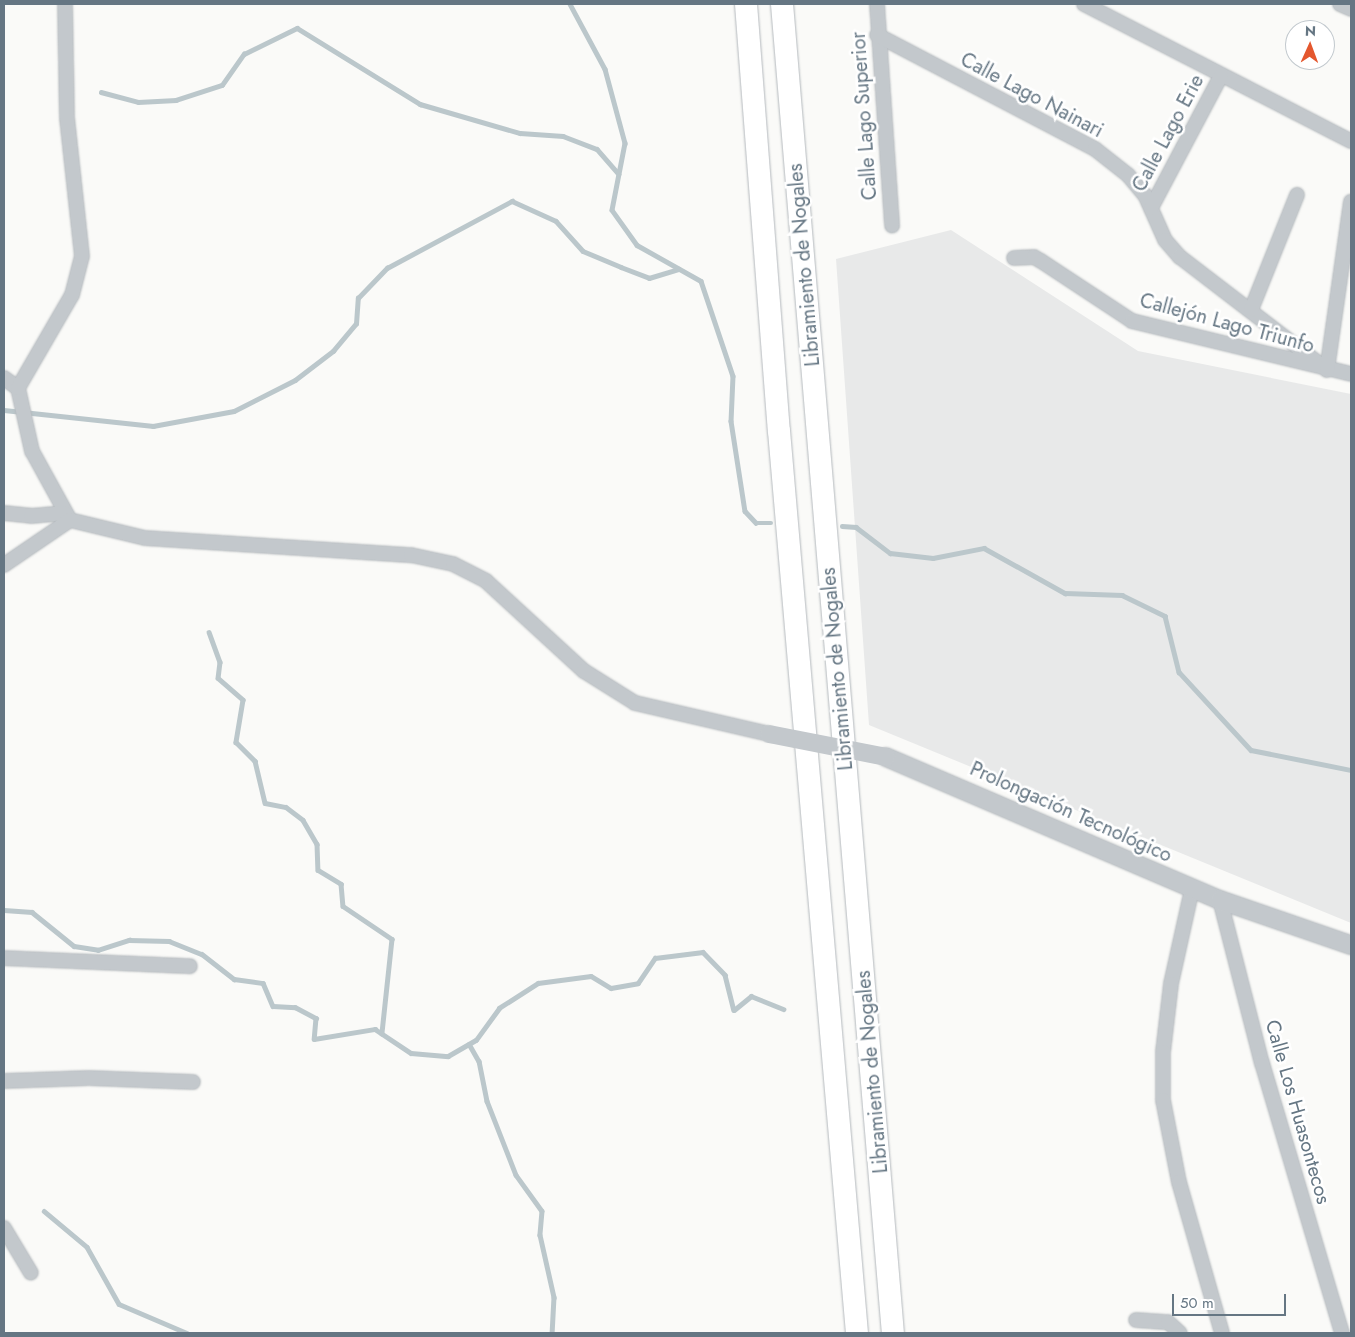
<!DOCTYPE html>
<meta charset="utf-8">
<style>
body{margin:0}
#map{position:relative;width:1355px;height:1337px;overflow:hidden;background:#fafaf8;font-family:Jost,sans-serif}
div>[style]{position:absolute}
.built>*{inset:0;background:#e8e9e9}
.stream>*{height:4.5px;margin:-2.25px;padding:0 2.25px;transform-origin:2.25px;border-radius:2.25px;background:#bbc7cb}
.roads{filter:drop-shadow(0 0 1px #b4b9bd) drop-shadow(0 0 1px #b4b9bd)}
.minor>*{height:14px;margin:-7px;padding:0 7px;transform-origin:7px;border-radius:7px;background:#c3c8cc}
.tertiary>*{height:18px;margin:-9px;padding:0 9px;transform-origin:9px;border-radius:9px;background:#c3c8cc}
.trunk>*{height:22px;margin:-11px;padding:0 11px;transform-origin:11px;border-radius:11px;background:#fff}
.tertiary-bridge>*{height:18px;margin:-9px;padding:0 9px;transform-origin:9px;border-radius:9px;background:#c3c8cc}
span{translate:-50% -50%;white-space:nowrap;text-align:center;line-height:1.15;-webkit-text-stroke:5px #fff;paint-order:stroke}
.street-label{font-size:20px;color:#657683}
.frame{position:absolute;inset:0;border:5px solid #657683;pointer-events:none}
.north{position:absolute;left:1285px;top:20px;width:50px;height:50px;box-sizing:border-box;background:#fff;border:1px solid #c1c8cd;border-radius:50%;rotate:2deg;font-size:14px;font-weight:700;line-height:20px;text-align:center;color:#657683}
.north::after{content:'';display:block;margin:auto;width:18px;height:22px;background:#e4572e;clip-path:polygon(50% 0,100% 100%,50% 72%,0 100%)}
.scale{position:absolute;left:1172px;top:1294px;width:114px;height:22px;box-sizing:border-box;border:2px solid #657683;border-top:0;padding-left:6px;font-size:15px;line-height:18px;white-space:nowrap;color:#657683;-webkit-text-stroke:4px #fff;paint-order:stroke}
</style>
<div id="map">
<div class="built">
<div style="clip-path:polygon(951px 230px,1138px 351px,1351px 394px,1351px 923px,869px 725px,836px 259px)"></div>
</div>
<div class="stream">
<div style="left:570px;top:4px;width:74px;rotate:61.7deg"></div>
<div style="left:605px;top:69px;width:77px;rotate:74.9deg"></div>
<div style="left:625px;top:143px;width:68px;rotate:101deg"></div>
<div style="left:612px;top:210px;width:43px;rotate:54.5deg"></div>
<div style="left:637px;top:245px;width:73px;rotate:29.4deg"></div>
<div style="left:701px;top:281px;width:100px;rotate:71.4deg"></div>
<div style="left:733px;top:376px;width:45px;rotate:92.5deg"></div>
<div style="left:731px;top:421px;width:91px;rotate:81.2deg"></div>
<div style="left:745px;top:511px;width:16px;rotate:47deg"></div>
<div style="left:756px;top:523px;width:15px"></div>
<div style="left:101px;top:92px;width:38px;rotate:15deg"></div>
<div style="left:138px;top:102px;width:38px;rotate:-3deg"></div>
<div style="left:176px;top:100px;width:48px;rotate:-18.1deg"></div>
<div style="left:222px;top:85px;width:38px;rotate:-55deg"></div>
<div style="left:244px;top:54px;width:59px;rotate:-26.1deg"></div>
<div style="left:297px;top:28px;width:145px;rotate:31.7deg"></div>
<div style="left:420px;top:104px;width:104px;rotate:16.2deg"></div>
<div style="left:520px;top:133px;width:43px;rotate:4deg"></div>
<div style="left:563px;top:136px;width:36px;rotate:21deg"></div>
<div style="left:597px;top:149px;width:33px;rotate:49deg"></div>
<div style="left:4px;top:410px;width:150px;rotate:6.1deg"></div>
<div style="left:153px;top:426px;width:82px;rotate:-10.5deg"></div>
<div style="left:234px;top:411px;width:68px;rotate:-26.9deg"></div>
<div style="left:295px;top:380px;width:48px;rotate:-37.3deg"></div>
<div style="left:333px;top:351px;width:35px;rotate:-50deg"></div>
<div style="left:356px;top:324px;width:26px;rotate:-86deg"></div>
<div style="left:358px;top:298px;width:42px;rotate:-46deg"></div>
<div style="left:387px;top:268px;width:142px;rotate:-28.2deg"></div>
<div style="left:512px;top:201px;width:48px;rotate:24.4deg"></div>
<div style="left:556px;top:221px;width:40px;rotate:48deg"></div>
<div style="left:583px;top:251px;width:41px;rotate:22.8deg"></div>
<div style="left:621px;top:267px;width:30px;rotate:21deg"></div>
<div style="left:649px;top:278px;width:31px;rotate:-17deg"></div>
<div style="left:842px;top:526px;width:14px;rotate:4deg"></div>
<div style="left:856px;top:527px;width:43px;rotate:37.4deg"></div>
<div style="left:890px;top:553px;width:43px;rotate:6.6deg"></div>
<div style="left:933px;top:558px;width:52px;rotate:-11.1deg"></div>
<div style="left:984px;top:548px;width:93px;rotate:29.1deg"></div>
<div style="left:1065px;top:593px;width:57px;rotate:2deg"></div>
<div style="left:1122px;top:595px;width:48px;rotate:26deg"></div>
<div style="left:1165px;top:616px;width:58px;rotate:76deg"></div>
<div style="left:1179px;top:672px;width:106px;rotate:47.3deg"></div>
<div style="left:1251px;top:750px;width:102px;rotate:11.3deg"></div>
<div style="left:209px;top:632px;width:32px;rotate:70deg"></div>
<div style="left:220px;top:662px;width:16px;rotate:97deg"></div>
<div style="left:218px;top:678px;width:33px;rotate:41deg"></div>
<div style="left:243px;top:700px;width:43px;rotate:99.5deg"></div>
<div style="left:236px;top:742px;width:27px;rotate:45deg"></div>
<div style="left:255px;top:761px;width:43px;rotate:76.6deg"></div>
<div style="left:265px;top:803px;width:21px;rotate:11deg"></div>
<div style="left:286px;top:807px;width:21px;rotate:37deg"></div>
<div style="left:303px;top:820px;width:28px;rotate:60deg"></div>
<div style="left:317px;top:844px;width:26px;rotate:88deg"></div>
<div style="left:318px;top:870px;width:27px;rotate:31deg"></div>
<div style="left:341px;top:884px;width:22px;rotate:85deg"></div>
<div style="left:343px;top:906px;width:59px;rotate:34deg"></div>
<div style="left:392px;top:939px;width:95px;rotate:96.1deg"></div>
<div style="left:4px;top:910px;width:28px;rotate:4deg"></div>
<div style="left:32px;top:912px;width:54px;rotate:39deg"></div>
<div style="left:74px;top:946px;width:24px;rotate:9deg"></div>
<div style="left:98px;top:950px;width:33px;rotate:-18deg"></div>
<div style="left:129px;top:940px;width:40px;rotate:1.4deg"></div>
<div style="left:169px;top:941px;width:35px;rotate:22deg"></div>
<div style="left:202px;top:954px;width:41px;rotate:38deg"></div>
<div style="left:234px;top:979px;width:29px;rotate:8deg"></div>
<div style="left:263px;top:983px;width:25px;rotate:67deg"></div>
<div style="left:273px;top:1006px;width:22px;rotate:3deg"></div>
<div style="left:295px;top:1007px;width:24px;rotate:28deg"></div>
<div style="left:316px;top:1018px;width:21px;rotate:95deg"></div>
<div style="left:314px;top:1039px;width:62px;rotate:-9.3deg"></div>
<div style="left:375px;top:1029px;width:43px;rotate:33.7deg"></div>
<div style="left:411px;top:1053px;width:37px;rotate:5deg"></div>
<div style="left:448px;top:1056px;width:32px;rotate:-30deg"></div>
<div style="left:476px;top:1040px;width:39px;rotate:-54deg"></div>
<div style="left:499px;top:1008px;width:46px;rotate:-32.7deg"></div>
<div style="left:538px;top:983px;width:53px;rotate:-7.5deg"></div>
<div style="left:591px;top:976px;width:23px;rotate:31deg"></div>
<div style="left:611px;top:988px;width:27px;rotate:-10deg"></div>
<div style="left:638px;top:983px;width:30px;rotate:-56deg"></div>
<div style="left:655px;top:958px;width:48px;rotate:-7.1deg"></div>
<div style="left:703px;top:952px;width:32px;rotate:46deg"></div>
<div style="left:725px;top:975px;width:36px;rotate:76deg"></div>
<div style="left:734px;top:1010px;width:22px;rotate:-39deg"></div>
<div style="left:751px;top:996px;width:35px;rotate:22deg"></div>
<div style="left:469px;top:1044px;width:20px;rotate:60deg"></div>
<div style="left:479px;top:1061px;width:41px;rotate:78.7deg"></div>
<div style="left:487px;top:1101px;width:79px;rotate:68.6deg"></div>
<div style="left:516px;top:1175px;width:44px;rotate:54.2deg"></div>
<div style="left:542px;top:1211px;width:24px;rotate:95deg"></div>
<div style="left:540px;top:1235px;width:64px;rotate:77.3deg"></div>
<div style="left:554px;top:1297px;width:36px;rotate:93deg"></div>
<div style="left:44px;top:1211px;width:56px;rotate:39.9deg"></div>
<div style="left:87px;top:1247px;width:65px;rotate:60.7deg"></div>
<div style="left:119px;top:1304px;width:74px;rotate:23.1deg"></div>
</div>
<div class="roads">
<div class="minor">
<div style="left:877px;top:4px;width:222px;rotate:86.1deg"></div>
<div style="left:1084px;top:4px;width:300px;rotate:27.2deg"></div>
<div style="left:1340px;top:4px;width:12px;rotate:24deg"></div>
<div style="left:877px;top:35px;width:246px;rotate:27.6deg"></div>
<div style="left:1095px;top:149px;width:42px;rotate:38.2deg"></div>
<div style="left:1128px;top:175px;width:26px;rotate:50deg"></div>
<div style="left:1145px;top:195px;width:49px;rotate:66deg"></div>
<div style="left:1165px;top:240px;width:23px;rotate:49deg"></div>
<div style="left:1180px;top:257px;width:185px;rotate:37.5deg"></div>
<div style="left:1151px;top:208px;width:149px;rotate:-62.1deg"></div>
<div style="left:1014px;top:258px;width:20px;rotate:-3deg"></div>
<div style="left:1034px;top:257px;width:8px;rotate:30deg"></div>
<div style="left:1041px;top:261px;width:109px;rotate:33.4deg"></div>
<div style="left:1132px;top:321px;width:225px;rotate:13.6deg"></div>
<div style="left:1251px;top:310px;width:124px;rotate:-68.2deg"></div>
<div style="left:1327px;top:370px;width:170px;rotate:-81.9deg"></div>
<div style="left:4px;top:378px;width:17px;rotate:36deg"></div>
<div style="left:18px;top:388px;width:65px;rotate:77.5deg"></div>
<div style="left:32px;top:451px;width:79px;rotate:61.2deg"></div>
<div style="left:70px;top:520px;width:77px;rotate:13.5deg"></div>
<div style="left:145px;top:538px;width:267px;rotate:3.7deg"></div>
<div style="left:411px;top:555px;width:43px;rotate:12.1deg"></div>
<div style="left:453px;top:564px;width:37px;rotate:27deg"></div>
<div style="left:486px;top:581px;width:133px;rotate:42.6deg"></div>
<div style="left:584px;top:671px;width:60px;rotate:32.1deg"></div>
<div style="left:635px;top:703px;width:138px;rotate:13deg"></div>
<div style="left:18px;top:388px;width:108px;rotate:-59.9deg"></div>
<div style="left:72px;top:295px;width:40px;rotate:-75.6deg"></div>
<div style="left:82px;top:256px;width:139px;rotate:-96.2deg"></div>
<div style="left:67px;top:118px;width:114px;rotate:-91deg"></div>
<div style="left:4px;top:513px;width:27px;rotate:6deg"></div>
<div style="left:31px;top:516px;width:34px;rotate:-5deg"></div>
<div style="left:4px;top:565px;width:80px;rotate:-34.3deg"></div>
<div style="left:1192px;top:889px;width:97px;rotate:102.5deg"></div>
<div style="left:1171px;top:984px;width:68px;rotate:96.7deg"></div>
<div style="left:1163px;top:1052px;width:48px;rotate:90deg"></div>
<div style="left:1163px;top:1100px;width:84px;rotate:79deg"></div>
<div style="left:1179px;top:1182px;width:157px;rotate:74.1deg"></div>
<div style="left:1220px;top:900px;width:168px;rotate:75.6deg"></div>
<div style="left:1262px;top:1063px;width:282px;rotate:73.5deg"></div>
<div style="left:4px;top:958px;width:186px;rotate:2.5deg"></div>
<div style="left:4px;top:1081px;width:85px;rotate:-2deg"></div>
<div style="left:89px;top:1078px;width:104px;rotate:2.2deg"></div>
<div style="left:4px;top:1228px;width:52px;rotate:59deg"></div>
<div style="left:1136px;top:1320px;width:32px;rotate:4deg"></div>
<div style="left:1168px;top:1322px;width:16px;rotate:43deg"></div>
</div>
<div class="tertiary">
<div style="left:886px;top:757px;width:363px;rotate:23.2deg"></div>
<div style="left:1220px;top:900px;width:139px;rotate:19deg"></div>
</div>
<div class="trunk">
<div style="left:746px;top:4px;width:428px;rotate:85.6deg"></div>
<div style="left:779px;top:431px;width:905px;rotate:85.06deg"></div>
<div style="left:782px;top:4px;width:1334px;rotate:85.23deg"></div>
</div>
</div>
<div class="tertiary-bridge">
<div style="left:769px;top:734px;width:119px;rotate:11.1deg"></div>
</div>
<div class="street-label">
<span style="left:1032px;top:95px;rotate:28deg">Calle Lago Nainari</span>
<span style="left:864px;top:116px;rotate:-94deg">Calle Lago Superior</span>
<span style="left:1168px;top:133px;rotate:-62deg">Calle Lago Erie</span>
<span style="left:804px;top:265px;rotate:-95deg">Libramiento de Nogales</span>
<span style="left:1227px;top:323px;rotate:15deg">Callejón Lago Triunfo</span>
<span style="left:837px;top:669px;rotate:-95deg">Libramiento de Nogales</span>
<span style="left:1071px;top:812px;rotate:24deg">Prolongación Tecnológico</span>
<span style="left:872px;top:1072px;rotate:-95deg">Libramiento de Nogales</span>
<span style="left:1298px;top:1112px;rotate:74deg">Calle Los Huasontecos</span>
</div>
<div class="frame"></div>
<div class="north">N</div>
<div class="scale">50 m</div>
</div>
